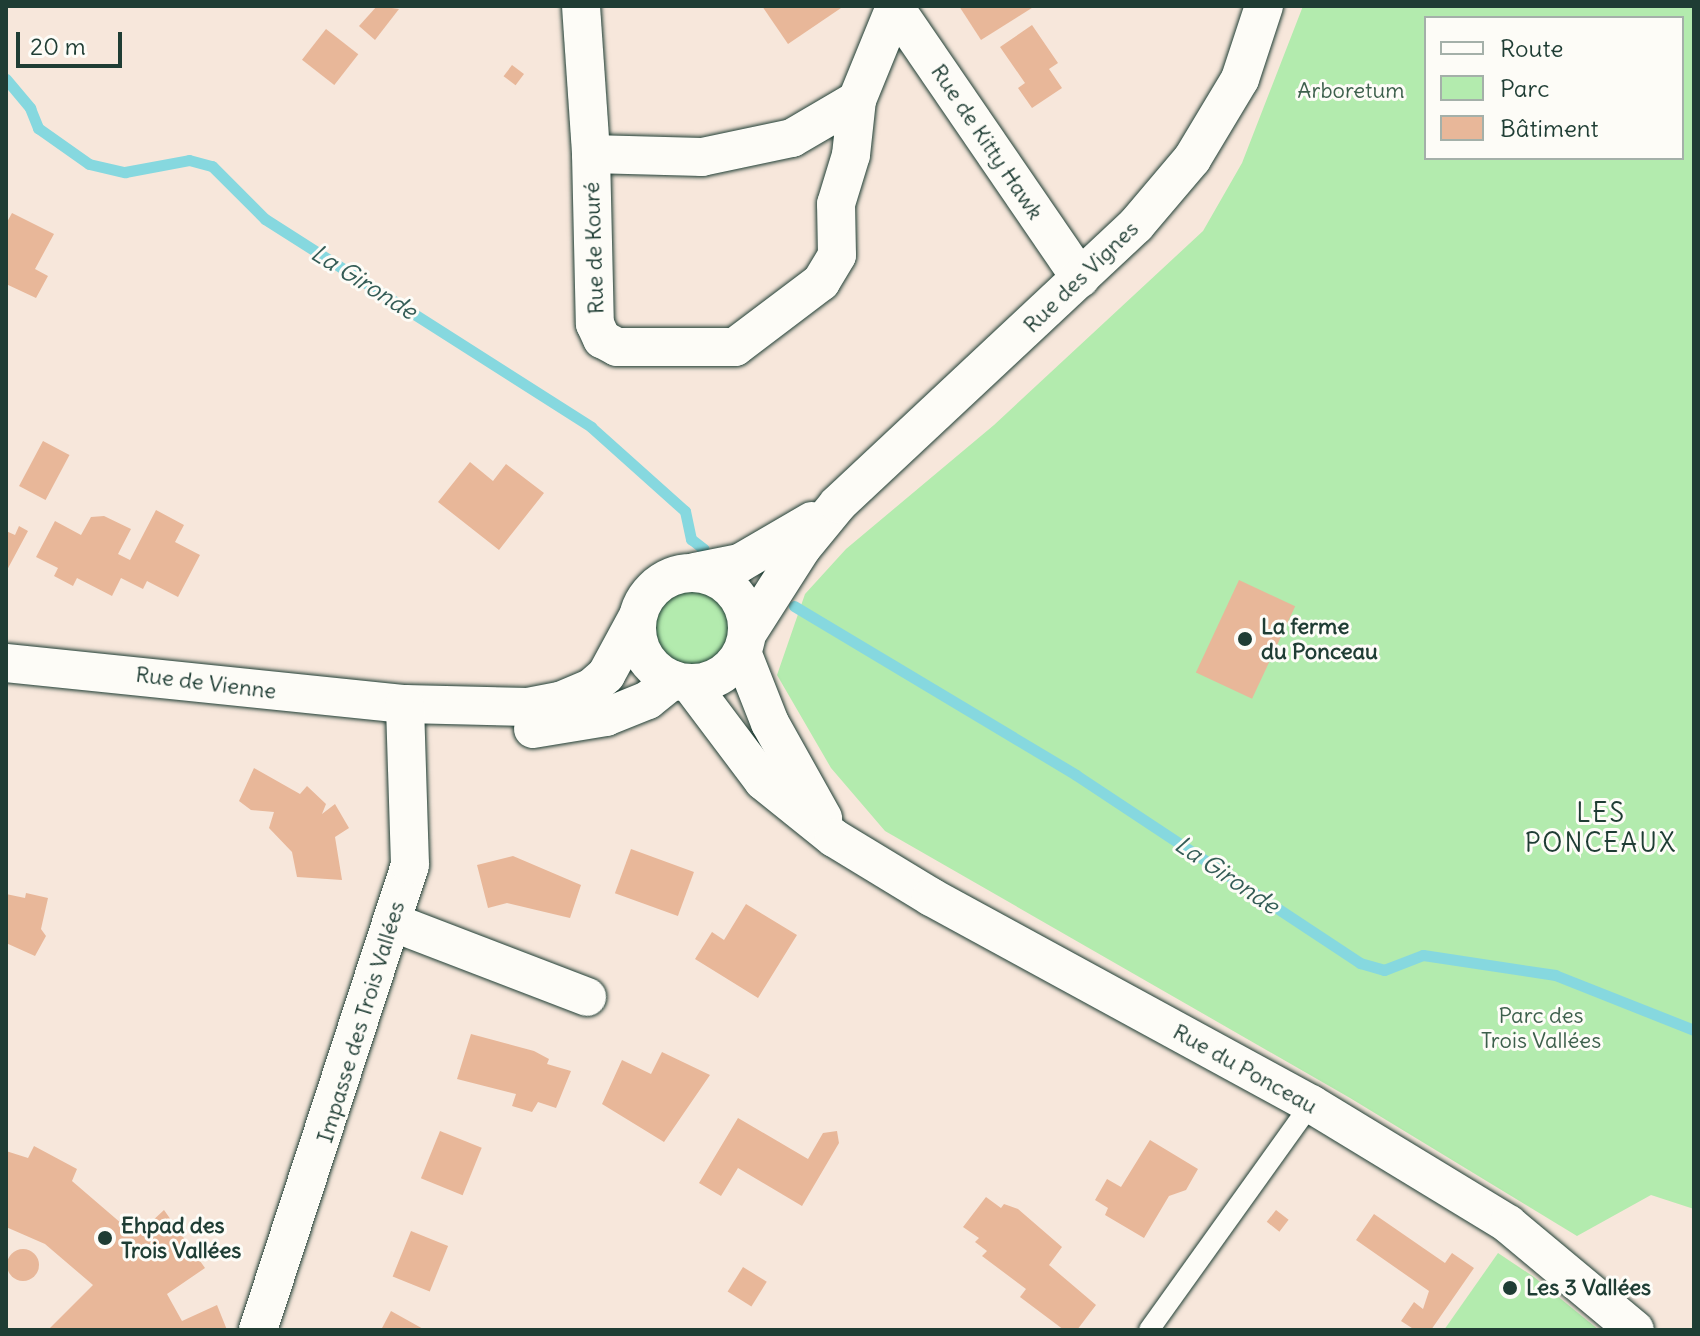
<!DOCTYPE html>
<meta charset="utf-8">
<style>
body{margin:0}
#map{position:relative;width:1700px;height:1336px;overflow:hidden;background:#f7e7db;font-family:Delius,sans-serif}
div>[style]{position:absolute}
.green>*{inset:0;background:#b3ebae}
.round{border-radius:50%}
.stream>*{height:11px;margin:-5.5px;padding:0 5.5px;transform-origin:5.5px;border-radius:5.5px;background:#86d8df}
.building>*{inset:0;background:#e8b799;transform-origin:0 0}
.roads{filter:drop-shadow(0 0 2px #1f3d34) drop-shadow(0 0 2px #1f3d34)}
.service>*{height:20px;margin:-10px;padding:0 10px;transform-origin:10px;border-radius:10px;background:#fdfcf7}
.minor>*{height:38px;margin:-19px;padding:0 19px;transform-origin:19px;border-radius:19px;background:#fdfcf7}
.minor>.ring{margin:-19px;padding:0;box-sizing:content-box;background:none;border:38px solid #fdfcf7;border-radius:50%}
.dots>*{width:22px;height:22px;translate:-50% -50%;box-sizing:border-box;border:4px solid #fdfcf7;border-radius:50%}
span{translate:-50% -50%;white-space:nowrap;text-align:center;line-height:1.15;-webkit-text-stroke:6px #fdfcf7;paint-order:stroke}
.park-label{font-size:22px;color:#3d604c}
.street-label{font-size:22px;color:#1f3d34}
.poi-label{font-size:22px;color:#1f3d34;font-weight:700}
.left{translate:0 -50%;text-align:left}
.water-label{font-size:24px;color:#345c56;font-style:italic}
.quarter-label{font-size:26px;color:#1f3d34;letter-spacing:2px}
.frame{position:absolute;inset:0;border:8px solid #1f3d34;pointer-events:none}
.legend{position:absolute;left:1424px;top:16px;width:260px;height:144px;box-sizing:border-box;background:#fdfcf7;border:2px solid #a4b0a9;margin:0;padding:10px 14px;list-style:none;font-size:24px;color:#1f3d34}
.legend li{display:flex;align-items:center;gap:16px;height:40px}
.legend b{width:40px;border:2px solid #a4b0a9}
.scale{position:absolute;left:16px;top:32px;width:106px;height:36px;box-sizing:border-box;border:4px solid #1f3d34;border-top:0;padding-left:10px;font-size:24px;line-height:28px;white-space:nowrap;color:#1f3d34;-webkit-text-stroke:6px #fdfcf7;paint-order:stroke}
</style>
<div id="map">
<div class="green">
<div style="clip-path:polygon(evenodd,1303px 6px,1694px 6px,1694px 1209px,1651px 1195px,1577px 1236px,1350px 1098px,885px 831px,831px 768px,777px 675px,805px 594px,846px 549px,994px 425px,1203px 231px,1242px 163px,1303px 6px,1426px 18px,1682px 18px,1682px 158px,1426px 158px,1426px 18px)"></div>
<div class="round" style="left:648px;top:586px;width:86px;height:86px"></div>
<div style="clip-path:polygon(1498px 1253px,1534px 1277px,1599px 1330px,1444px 1330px)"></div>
</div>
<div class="stream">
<div style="left:6px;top:79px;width:38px;rotate:50deg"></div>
<div style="left:30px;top:108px;width:22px;rotate:68deg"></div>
<div style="left:38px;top:128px;width:62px;rotate:35.2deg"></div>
<div style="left:89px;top:164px;width:37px;rotate:13deg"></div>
<div style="left:125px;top:172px;width:65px;rotate:-10.6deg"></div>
<div style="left:189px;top:160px;width:24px;rotate:15deg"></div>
<div style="left:212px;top:166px;width:75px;rotate:45deg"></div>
<div style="left:265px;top:219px;width:387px;rotate:32.5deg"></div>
<div style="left:591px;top:427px;width:126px;rotate:41.8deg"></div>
<div style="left:685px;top:511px;width:29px;rotate:78deg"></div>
<div style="left:691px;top:539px;width:16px;rotate:38deg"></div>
<div style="left:794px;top:606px;width:329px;rotate:30.9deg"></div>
<div style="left:1076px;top:775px;width:341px;rotate:33.5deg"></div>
<div style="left:1360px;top:963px;width:25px;rotate:16deg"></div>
<div style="left:1384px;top:970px;width:42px;rotate:-21deg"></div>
<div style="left:1423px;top:955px;width:134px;rotate:8.6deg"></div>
<div style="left:1555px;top:975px;width:149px;rotate:21.6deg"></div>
</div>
<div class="building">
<div style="clip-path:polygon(377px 6px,399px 9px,375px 40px,359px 26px)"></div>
<div style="clip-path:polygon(762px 6px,844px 6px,788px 44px)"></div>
<div style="clip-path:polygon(959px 6px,1035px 6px,981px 40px)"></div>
<div style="clip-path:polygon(1032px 25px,1058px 63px,1049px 69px,1062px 88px,1032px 108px,1018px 88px,1025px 83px,1000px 47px)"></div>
<div style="left:326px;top:29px;width:41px;height:39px;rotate:38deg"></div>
<div style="left:512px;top:65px;width:15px;height:14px;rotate:37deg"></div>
<div style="clip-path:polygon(12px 213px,54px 234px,35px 269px,48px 276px,36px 298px,6px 284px,6px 224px)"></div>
<div style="left:43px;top:441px;width:30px;height:51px;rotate:28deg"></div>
<div style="clip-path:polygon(470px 462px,493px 481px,506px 464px,544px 493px,499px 550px,438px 502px)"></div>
<div style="clip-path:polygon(156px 510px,184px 525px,175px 542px,200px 555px,178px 597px,147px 581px,143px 589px,121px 578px,112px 596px,77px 578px,73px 586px,54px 576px,58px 568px,36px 557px,55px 521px,81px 535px,91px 517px,104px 516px,131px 529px,118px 554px,130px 560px)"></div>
<div style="clip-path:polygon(19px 526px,28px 531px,6px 572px,6px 531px,15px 535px)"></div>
<div style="left:1239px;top:580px;width:62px;height:102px;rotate:25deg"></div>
<div style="clip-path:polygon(254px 768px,300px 794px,307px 786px,326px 804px,322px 814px,335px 804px,349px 828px,335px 837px,342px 880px,297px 877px,292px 852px,269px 828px,274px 812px,251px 810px,239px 801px)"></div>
<div style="left:631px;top:849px;width:67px;height:47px;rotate:20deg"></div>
<div style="clip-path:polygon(513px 856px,581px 885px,570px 918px,507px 903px,488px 908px,477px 865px)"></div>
<div style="clip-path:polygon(26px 893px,48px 898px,41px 929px,46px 936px,35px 956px,6px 943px,6px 894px,25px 898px)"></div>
<div style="clip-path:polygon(746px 904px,797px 935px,758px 998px,695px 959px,712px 932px,724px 940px)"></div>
<div style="clip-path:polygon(471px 1034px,534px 1051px,549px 1059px,547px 1064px,571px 1071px,556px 1108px,538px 1102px,532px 1112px,512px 1106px,516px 1094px,457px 1079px)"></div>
<div style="clip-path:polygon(662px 1052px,710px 1075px,664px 1142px,602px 1104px,622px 1060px,651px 1074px)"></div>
<div style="clip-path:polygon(738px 1118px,808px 1159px,823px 1133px,837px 1131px,839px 1143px,802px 1206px,738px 1168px,721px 1196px,699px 1183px)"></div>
<div style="left:440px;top:1131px;width:45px;height:51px;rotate:22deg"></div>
<div style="clip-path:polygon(1150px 1140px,1198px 1169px,1186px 1190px,1169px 1196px,1144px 1238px,1105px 1215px,1108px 1208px,1095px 1200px,1107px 1179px,1121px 1187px)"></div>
<div style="clip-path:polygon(34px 1146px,77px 1169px,72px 1181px,136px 1236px,164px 1210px,205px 1268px,167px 1294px,182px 1321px,217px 1305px,227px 1330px,48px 1330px,93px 1285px,45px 1244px,6px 1227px,6px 1151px,28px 1158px)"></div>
<div style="clip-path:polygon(986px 1197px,1001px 1208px,1004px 1204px,1018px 1209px,1062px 1247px,1049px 1265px,1096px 1305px,1077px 1330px,1064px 1330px,1020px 1297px,1026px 1289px,982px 1256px,987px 1251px,975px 1242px,979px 1238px,963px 1227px)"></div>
<div style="left:1276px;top:1210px;width:16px;height:15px;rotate:38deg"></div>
<div style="clip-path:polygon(1374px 1214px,1445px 1263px,1452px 1253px,1474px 1268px,1431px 1330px,1415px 1330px,1401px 1321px,1414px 1302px,1423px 1309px,1429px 1291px,1356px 1240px)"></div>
<div style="left:411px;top:1231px;width:40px;height:49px;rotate:22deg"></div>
<div class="round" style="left:7px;top:1249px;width:32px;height:32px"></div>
<div style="left:743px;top:1267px;width:28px;height:29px;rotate:32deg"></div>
<div style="clip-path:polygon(391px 1311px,425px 1330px,381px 1330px)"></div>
</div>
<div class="roads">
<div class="service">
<div style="left:1149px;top:1330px;width:278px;rotate:-54.4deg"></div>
</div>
<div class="minor">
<div style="left:581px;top:6px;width:148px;rotate:86.1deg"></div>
<div style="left:894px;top:6px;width:330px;rotate:55.6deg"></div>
<div style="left:857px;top:100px;width:75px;rotate:149.7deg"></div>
<div style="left:792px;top:138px;width:92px;rotate:168.1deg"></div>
<div style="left:702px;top:157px;width:111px;rotate:-178.5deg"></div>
<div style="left:591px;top:154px;width:170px;rotate:88.7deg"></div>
<div style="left:595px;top:324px;width:17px;rotate:65deg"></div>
<div style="left:602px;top:339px;width:17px;rotate:28deg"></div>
<div style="left:617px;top:347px;width:118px"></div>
<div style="left:735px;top:347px;width:108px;rotate:-37.1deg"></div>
<div style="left:821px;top:282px;width:31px;rotate:-59deg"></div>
<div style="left:837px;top:255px;width:51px;rotate:-91.1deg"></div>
<div style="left:836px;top:204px;width:51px;rotate:-73deg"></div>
<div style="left:851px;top:155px;width:55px;rotate:-83.8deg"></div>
<div style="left:857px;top:100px;width:100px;rotate:-67.8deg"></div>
<div style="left:695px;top:572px;width:46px;rotate:-11.3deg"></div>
<div style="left:740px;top:563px;width:83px;rotate:-30.3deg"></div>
<div class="ring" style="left:637px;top:573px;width:72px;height:72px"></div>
<div style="left:747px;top:634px;width:102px;rotate:-57.4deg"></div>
<div style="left:802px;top:548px;width:57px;rotate:-50.7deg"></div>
<div style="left:838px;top:504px;width:408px;rotate:-43.1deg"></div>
<div style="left:1136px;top:225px;width:87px;rotate:-49.7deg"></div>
<div style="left:1192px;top:159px;width:93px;rotate:-59deg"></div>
<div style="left:1240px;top:79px;width:77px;rotate:-71.8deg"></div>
<div style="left:742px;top:652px;width:76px;rotate:68.5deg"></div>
<div style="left:770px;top:723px;width:109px;rotate:60.8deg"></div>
<div style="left:6px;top:663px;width:401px;rotate:5.9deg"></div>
<div style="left:405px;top:704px;width:123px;rotate:1.4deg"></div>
<div style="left:528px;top:707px;width:33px;rotate:-11deg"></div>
<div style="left:560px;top:701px;width:34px;rotate:-23deg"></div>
<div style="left:591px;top:688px;width:20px;rotate:-41deg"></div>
<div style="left:606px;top:675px;width:65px;rotate:-61.5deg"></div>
<div style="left:691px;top:685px;width:120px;rotate:53.1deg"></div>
<div style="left:763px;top:781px;width:91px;rotate:38.8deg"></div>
<div style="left:834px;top:838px;width:114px;rotate:31.3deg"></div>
<div style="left:931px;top:897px;width:433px;rotate:28.6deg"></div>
<div style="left:1311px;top:1104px;width:231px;rotate:31.3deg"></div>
<div style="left:1508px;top:1224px;width:165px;rotate:39.8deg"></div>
<div style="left:533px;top:729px;width:74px;rotate:-9.3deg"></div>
<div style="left:606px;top:717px;width:45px;rotate:-22deg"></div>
<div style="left:648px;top:700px;width:32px;rotate:-39deg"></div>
<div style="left:392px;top:922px;width:209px;rotate:21deg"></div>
<div style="left:258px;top:1330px;width:489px;rotate:-71.9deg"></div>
<div style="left:410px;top:865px;width:161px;rotate:-91.8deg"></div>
</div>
</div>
<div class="dots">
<div style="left:1245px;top:639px;background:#1f3d34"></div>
<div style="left:105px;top:1238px;background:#1f3d34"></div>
<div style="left:1510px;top:1288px;background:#1f3d34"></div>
</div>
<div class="park-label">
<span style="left:1351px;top:91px">Arboretum</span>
<span style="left:1541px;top:1028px">Parc des<br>Trois Vallées</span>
</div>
<div class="street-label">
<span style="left:987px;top:142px;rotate:56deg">Rue de Kitty Hawk</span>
<span style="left:594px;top:248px;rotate:-92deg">Rue de Kouré</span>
<span style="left:1081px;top:277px;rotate:-44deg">Rue des Vignes</span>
<span style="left:206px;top:683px;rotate:7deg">Rue de Vienne</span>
<span style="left:361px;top:1022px;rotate:-73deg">Impasse des Trois Vallées</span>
<span style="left:1245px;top:1069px;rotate:29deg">Rue du Ponceau</span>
</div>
<div class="poi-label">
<span class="left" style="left:1261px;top:639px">La ferme<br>du Ponceau</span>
<span class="left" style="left:121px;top:1238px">Ehpad des<br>Trois Vallées</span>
<span class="left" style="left:1526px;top:1288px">Les 3 Vallées</span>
</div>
<div class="water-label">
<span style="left:364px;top:282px;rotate:32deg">La Gironde</span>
<span style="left:1227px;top:875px;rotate:34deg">La Gironde</span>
</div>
<div class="quarter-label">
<span style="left:1601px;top:828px">LES<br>PONCEAUX</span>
</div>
<div class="frame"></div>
<ul class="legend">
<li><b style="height:10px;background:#fdfcf7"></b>Route</li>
<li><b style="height:22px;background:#b3ebae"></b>Parc</li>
<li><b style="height:22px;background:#e8b799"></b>Bâtiment</li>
</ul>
<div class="scale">20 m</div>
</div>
